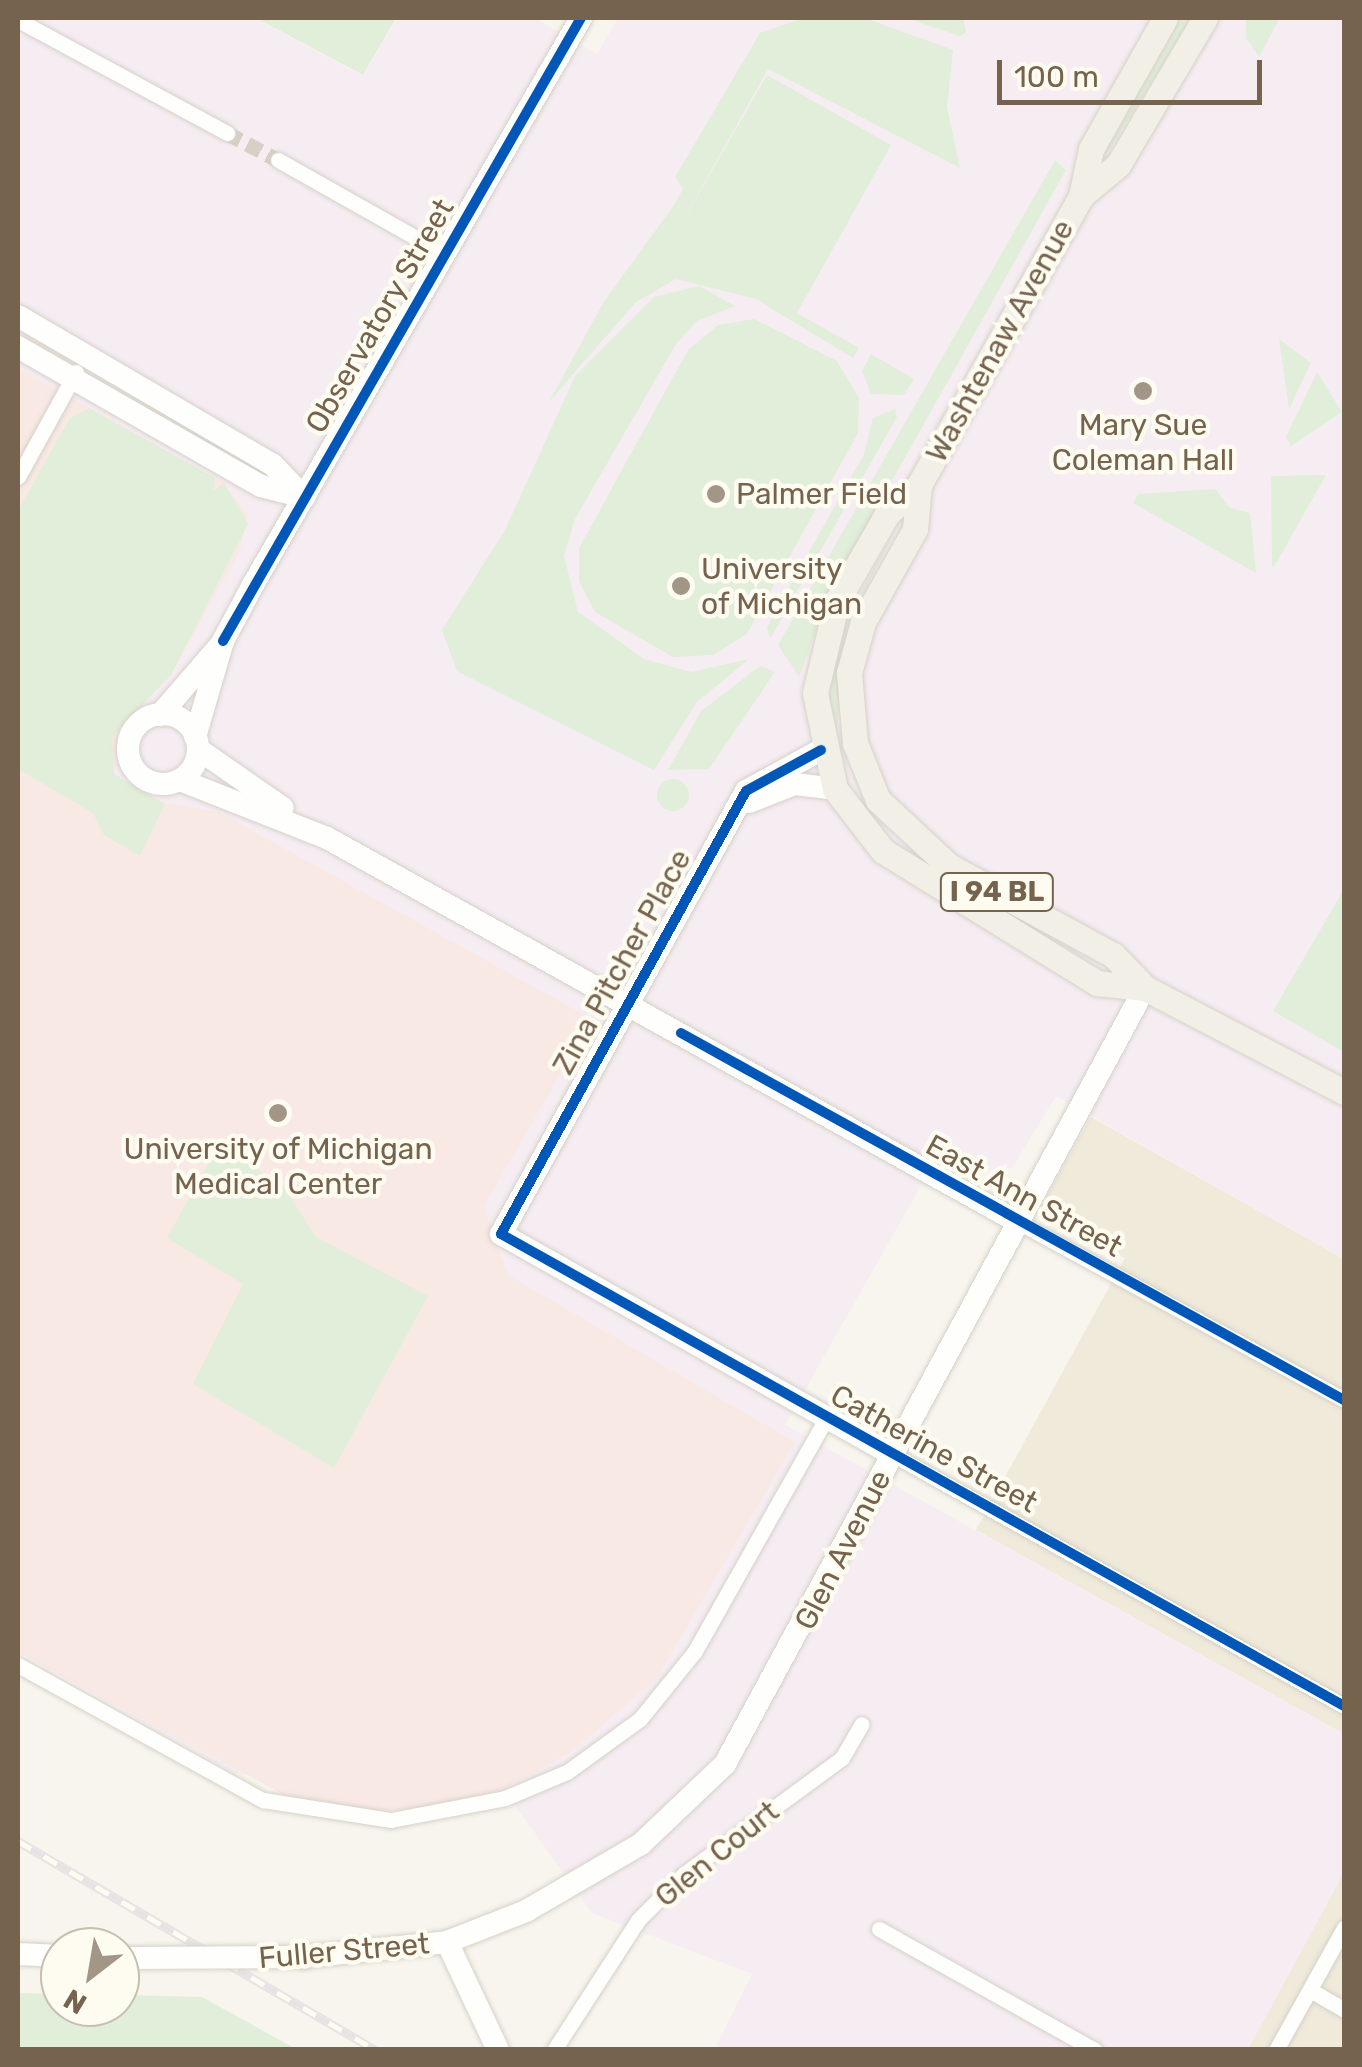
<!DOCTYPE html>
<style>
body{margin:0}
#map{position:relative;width:1362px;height:2067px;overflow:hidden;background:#f7f5ed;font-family:Rubik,sans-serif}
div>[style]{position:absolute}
.residential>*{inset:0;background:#f0eadb}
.education>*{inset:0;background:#f6edf3}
.medical>*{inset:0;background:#f8e9e4}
.green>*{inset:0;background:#e1eed9}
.round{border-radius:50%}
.street-tunnel>*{height:15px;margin-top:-7.5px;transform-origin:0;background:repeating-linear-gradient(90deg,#d6d0c5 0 15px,transparent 0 23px)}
.roads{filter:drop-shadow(0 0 2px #d5d1c8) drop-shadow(0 0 2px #d5d1c8)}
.street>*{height:15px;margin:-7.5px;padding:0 7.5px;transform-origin:7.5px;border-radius:7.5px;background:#fefefc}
.secondary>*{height:22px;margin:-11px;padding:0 11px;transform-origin:11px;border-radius:11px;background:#fefefc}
.secondary>.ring{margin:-11px;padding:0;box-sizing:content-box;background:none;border:22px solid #fefefc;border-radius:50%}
.primary>*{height:25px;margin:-12.5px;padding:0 12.5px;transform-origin:12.5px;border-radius:12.5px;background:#f2efe6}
.rail>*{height:9px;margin-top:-4.5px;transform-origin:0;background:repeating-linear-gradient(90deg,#fefbf0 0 15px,#e6e3e5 0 30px);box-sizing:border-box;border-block:2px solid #e6e3e5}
.bridges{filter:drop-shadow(0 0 2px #d6d1c8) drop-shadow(0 0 2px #d6d1c8)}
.secondary-bridge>*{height:22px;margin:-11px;padding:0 11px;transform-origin:11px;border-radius:11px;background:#fefefc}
.cycleway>*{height:10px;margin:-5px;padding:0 5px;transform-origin:5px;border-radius:5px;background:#0057b8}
.dots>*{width:28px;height:28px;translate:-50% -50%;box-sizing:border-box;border:5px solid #fefbf0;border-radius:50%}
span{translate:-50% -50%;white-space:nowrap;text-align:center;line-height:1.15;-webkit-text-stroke:9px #fefbf0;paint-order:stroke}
.shield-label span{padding:2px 8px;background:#fefbf0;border:2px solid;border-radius:8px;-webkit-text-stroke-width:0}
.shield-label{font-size:28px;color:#75634e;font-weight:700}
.street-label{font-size:30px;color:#75634e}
.poi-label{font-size:30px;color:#75634e}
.left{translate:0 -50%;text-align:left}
.frame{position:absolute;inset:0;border:20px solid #75634e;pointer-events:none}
.north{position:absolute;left:40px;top:1927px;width:100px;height:100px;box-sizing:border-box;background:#fefbf0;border:2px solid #c7beaf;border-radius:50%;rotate:211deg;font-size:28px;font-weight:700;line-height:40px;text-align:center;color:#75634e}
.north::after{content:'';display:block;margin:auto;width:35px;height:45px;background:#a29686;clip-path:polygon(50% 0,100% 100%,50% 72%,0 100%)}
.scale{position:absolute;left:997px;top:60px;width:265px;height:45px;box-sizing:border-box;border:5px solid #75634e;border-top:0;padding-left:12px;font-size:30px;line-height:35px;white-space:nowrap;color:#75634e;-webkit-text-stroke:8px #fefbf0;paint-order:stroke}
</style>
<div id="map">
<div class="residential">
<div style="clip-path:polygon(1091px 1117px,1344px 1259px,1344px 1734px,976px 1530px,1125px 1258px,1037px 1213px)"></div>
<div style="clip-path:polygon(1344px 1872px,1344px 2049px,1248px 2049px)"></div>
</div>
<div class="education">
<div style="clip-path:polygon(18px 18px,255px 18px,363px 76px,397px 18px,535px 18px,597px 54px,618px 18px,1344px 18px,1344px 1259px,1056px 1096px,1012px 1168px,989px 1170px,943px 1147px,785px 1425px,1344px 1734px,1344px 1872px,1248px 2049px,715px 2049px,752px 1974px,592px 1913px,504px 1790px,435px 1808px,234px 1773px,18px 1652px)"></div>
</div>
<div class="medical">
<div style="clip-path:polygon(18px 368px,224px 483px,247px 514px,240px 551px,171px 675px,121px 719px,114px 774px,145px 799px,219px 812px,592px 1019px,484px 1206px,508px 1275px,795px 1442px,657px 1678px,570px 1753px,504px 1789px,435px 1808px,355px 1812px,290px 1798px,18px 1652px)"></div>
</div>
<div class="green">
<div style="clip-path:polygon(256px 18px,396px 18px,363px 75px)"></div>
<div style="clip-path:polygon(803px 18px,865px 18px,953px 50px,947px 107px,960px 168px,768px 69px,671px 242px,767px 75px,891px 145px,797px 313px,859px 348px,853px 358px,756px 299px,676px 279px,636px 302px,549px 402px,603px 303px,674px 205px,683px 189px,675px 177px,760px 33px)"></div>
<div style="clip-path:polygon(906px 18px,963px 18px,966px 32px,960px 36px)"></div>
<div style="clip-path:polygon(1177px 18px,1192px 18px,1105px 157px,1106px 144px)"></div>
<div style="clip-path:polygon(1246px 18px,1280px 18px,1259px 57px,1246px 38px)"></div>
<div style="clip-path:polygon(1055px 160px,1066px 170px,831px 590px,799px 677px,778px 645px)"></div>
<div style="clip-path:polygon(699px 286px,735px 306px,697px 321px,676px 344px,575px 519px,564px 556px,578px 612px,644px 659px,691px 672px,749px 659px,697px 702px,654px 770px,457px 671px,442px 630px,505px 530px,575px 376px,654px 297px)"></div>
<div style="clip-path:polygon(754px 319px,837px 361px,859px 398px,858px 433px,747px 634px,713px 655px,673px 657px,595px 612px,579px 581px,579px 548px,688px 350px,718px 325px)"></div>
<div style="clip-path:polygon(1279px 339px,1311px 363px,1289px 409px)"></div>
<div style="clip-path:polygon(871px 354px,914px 379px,904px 395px,871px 394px,862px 371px)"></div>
<div style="clip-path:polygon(1317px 372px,1342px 412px,1291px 446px,1286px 437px)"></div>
<div style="clip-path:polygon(89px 408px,215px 478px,213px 491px,224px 483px,248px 524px,171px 675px,112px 737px,114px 774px,165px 804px,140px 856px,104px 835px,93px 813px,18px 769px,18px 511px,69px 419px)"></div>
<div style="clip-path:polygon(895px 409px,897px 417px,770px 639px,767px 627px,864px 454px,873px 418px)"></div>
<div style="clip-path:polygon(1326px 475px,1274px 567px,1272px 567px,1271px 476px)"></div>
<div style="clip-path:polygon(1215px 489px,1230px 508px,1250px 513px,1256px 573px,1133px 503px,1138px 494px)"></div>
<div style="clip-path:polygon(902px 516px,848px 627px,836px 733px,827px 695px,835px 640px)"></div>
<div style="clip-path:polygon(760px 666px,775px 672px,709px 769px,668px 770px,701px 711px)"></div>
<div class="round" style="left:657px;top:779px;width:32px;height:32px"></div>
<div style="clip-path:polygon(1344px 889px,1344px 1052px,1273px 1011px)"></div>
<div style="clip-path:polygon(219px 1145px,283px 1186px,316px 1237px,428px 1296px,334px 1468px,193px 1384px,243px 1284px,167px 1238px)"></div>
<div style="clip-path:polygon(18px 1993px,60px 1994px,60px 2007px,120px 2007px,120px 1995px,202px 1997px,296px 2049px,18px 2049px)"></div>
</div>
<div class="street-tunnel">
<div style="left:227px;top:133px;width:58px;rotate:27.9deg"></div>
</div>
<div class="roads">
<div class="street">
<div style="left:18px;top:20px;width:238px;rotate:28.4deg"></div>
<div style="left:278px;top:160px;width:192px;rotate:29.4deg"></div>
<div style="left:18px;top:477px;width:120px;rotate:-61.1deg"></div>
<div style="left:1018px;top:1222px;width:371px;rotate:28.6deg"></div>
<div style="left:892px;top:1454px;width:518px;rotate:29.14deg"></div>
<div style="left:18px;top:1665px;width:280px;rotate:28.9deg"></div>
<div style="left:263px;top:1800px;width:130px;rotate:8.9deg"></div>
<div style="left:391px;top:1820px;width:116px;rotate:-10.9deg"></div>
<div style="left:505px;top:1798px;width:67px;rotate:-22.8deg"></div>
<div style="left:567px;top:1772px;width:90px;rotate:-36deg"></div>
<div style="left:640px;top:1719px;width:87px;rotate:-51deg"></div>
<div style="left:695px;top:1651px;width:269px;rotate:-60.6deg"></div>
<div style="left:879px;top:1929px;width:248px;rotate:29.3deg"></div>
<div style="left:1310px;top:1990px;width:39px;rotate:30deg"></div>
<div style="left:554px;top:2050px;width:155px;rotate:-57.1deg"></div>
<div style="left:638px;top:1920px;width:65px;rotate:-45deg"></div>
<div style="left:684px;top:1874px;width:196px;rotate:-36.3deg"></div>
<div style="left:842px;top:1758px;width:39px;rotate:-60deg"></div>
<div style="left:1276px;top:2050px;width:140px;rotate:-60.9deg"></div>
</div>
<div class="secondary">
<div style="left:18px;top:316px;width:295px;rotate:30.3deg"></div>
<div style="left:273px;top:465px;width:45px;rotate:45.9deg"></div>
<div style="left:18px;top:347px;width:280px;rotate:29.8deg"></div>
<div style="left:261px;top:486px;width:44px;rotate:14.3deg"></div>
<div class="ring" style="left:128px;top:714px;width:48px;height:48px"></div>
<div style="left:160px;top:715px;width:96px;rotate:-49.2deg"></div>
<div style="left:195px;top:737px;width:100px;rotate:-73.7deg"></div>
<div style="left:223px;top:641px;width:66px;rotate:-61.9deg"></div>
<div style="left:254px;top:583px;width:653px;rotate:-59.94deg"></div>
<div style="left:198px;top:749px;width:103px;rotate:34.8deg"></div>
<div style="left:821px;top:750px;width:85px;rotate:151.3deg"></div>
<div style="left:746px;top:791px;width:506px;rotate:118.94deg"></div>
<div style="left:501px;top:1234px;width:449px;rotate:29.4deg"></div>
<div style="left:180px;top:780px;width:158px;rotate:21.5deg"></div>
<div style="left:327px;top:838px;width:791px;rotate:29.06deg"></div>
<div style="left:749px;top:802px;width:49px;rotate:-21.4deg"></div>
<div style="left:795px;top:784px;width:40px;rotate:7.1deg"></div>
<div style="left:447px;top:1942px;width:119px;rotate:64.7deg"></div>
<div style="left:18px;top:1954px;width:42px;rotate:2.7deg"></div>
<div style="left:303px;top:1957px;width:145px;rotate:-5.9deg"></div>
<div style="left:447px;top:1942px;width:85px;rotate:-21.4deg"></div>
<div style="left:526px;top:1911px;width:133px;rotate:-30.2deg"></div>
<div style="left:641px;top:1844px;width:116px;rotate:-43.6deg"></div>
<div style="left:725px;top:1764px;width:882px;rotate:-61.58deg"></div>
</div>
<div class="primary">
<div style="left:1081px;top:196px;width:48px;rotate:-40deg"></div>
<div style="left:1118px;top:165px;width:171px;rotate:-59.4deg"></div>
<div style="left:919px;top:485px;width:44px;rotate:95.2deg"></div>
<div style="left:915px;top:529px;width:107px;rotate:119.2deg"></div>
<div style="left:863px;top:622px;width:53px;rotate:105.4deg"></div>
<div style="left:849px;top:673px;width:70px;rotate:85.1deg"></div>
<div style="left:855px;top:743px;width:61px;rotate:68deg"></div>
<div style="left:878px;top:800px;width:97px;rotate:42.9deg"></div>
<div style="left:949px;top:866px;width:187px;rotate:28.5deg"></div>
<div style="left:1113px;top:955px;width:46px;rotate:45.9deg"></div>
<div style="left:1145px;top:988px;width:225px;rotate:27.6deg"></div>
<div style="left:1145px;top:988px;width:48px;rotate:-174.1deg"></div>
<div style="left:1097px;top:983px;width:251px;rotate:-148.3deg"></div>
<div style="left:883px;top:851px;width:78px;rotate:-127.7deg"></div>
<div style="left:835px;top:789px;width:98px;rotate:-101.8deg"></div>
<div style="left:815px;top:693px;width:95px;rotate:-76.6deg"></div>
<div style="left:837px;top:601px;width:100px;rotate:-60.1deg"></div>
<div style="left:887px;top:514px;width:43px;rotate:-42.2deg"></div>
<div style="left:919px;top:485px;width:331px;rotate:-60.7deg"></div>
<div style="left:1081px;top:196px;width:48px;rotate:-78deg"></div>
<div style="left:1091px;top:149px;width:150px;rotate:-60.5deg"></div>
</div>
</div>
<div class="rail">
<div style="left:18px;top:1841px;width:414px;rotate:30.3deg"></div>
</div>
<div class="bridges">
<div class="secondary-bridge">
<div style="left:120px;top:1958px;width:183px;rotate:-0.3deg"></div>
</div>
</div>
<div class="cycleway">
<div style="left:223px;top:641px;width:719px;rotate:-60.12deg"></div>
<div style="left:821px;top:750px;width:85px;rotate:151.3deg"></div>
<div style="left:746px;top:791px;width:506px;rotate:118.94deg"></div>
<div style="left:501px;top:1234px;width:966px;rotate:29.24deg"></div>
<div style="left:681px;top:1033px;width:758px;rotate:28.97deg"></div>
</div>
<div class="dots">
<div style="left:1143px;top:391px;background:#a29686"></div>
<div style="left:716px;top:494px;background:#a29686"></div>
<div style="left:681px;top:586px;background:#a29686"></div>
<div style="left:278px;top:1113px;background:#a29686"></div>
</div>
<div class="shield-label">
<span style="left:997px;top:892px">I 94 BL</span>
</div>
<div class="street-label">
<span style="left:380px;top:316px;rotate:-60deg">Observatory Street</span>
<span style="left:1000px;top:341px;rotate:-61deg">Washtenaw Avenue</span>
<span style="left:622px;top:962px;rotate:-61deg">Zina Pitcher Place</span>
<span style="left:1024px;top:1196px;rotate:29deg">East Ann Street</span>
<span style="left:934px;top:1449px;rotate:29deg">Catherine Street</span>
<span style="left:843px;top:1550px;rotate:-63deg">Glen Avenue</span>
<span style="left:717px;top:1854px;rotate:-39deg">Glen Court</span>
<span style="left:344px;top:1951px;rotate:-5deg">Fuller Street</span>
</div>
<div class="poi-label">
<span style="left:1143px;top:442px">Mary Sue<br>Coleman Hall</span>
<span class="left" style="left:736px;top:494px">Palmer Field</span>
<span class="left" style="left:701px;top:586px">University<br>of Michigan</span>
<span style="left:278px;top:1166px">University of Michigan<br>Medical Center</span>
</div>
<div class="frame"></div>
<div class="north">N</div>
<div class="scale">100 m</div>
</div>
